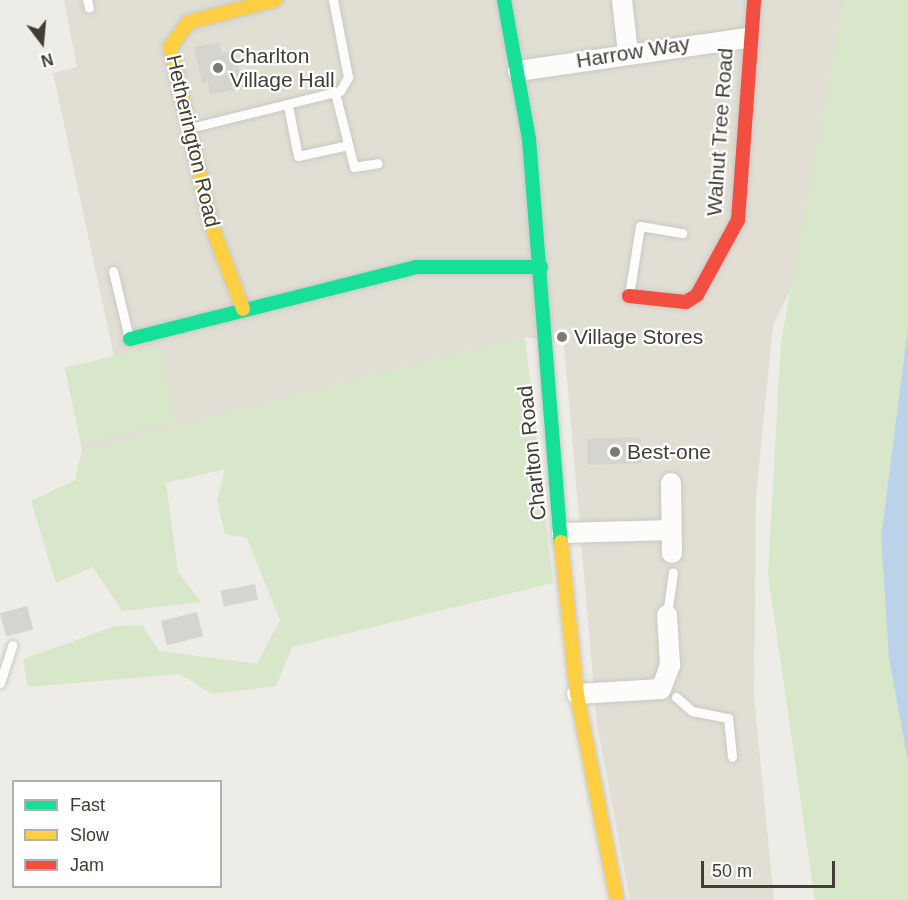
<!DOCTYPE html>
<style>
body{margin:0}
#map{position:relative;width:908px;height:900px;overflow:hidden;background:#edece7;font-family:Helvetica,sans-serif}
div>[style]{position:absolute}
.residential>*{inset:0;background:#e1ded4}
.green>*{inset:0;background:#d8e6c9;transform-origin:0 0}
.water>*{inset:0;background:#bbd2e8}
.building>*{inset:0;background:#d6d4cf;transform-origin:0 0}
.roads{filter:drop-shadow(0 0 2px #c9c8c3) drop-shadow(0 0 2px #c9c8c3)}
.lane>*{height:9px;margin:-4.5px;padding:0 4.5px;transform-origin:4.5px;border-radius:4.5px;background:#fcfcfb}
.street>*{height:20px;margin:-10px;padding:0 10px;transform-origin:10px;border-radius:10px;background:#fcfcfb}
.fast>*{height:14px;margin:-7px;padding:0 7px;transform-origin:7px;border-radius:7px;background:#16e098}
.slow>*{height:14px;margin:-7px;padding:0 7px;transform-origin:7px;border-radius:7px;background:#ffcf43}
.jam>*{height:14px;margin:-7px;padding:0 7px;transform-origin:7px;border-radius:7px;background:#f24e42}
.dots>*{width:16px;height:16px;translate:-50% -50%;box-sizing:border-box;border:3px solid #fff;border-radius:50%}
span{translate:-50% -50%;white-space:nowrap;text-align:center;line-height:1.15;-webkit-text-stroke:4.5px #fff;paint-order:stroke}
.street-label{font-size:21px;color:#413d34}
.poi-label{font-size:21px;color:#413d34}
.left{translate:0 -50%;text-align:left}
.legend{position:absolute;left:12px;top:780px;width:210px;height:108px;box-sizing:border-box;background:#fff;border:2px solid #b3b1ae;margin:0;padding:8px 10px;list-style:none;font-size:18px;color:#413d34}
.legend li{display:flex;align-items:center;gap:12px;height:30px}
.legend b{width:30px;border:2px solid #b3b1ae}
.north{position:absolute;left:12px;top:12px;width:60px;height:60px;-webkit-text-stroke:4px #fff;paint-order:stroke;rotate:164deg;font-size:16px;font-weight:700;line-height:24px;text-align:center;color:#413d34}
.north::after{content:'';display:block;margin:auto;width:21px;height:27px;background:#413d34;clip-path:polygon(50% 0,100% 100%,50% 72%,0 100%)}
.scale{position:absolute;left:701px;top:861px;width:134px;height:27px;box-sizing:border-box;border:3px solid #413d34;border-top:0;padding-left:8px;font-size:18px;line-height:21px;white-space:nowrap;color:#413d34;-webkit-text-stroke:4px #fff;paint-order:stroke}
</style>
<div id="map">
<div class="residential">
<div style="clip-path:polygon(64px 0,844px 0,797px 278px,773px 325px,756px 496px,754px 697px,774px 900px,630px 900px,597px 725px,564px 344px,525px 337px,82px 450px,65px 368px,114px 356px,53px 73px,77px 67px)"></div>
</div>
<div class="green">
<div style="clip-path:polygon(844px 0,908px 0,908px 326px,881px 538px,889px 658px,908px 763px,908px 900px,815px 900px,768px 574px,781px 342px)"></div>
<div style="clip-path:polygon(525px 337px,553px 583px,292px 647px,276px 686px,212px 694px,180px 674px,28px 687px,23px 659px,116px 626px,142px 625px,159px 651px,257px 664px,280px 620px,247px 538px,225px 534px,217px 500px,225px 469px,166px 483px,178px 572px,201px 602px,122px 611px,93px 567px,56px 583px,31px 501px,75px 480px,82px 450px)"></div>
<div style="left:159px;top:346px;width:78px;height:97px;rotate:77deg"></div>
</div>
<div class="water">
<div style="clip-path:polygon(908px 326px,908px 763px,889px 658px,881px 538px)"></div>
</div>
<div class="building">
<div style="clip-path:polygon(219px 42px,222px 53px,235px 51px,243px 88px,210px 95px,208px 82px,202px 83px,194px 47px)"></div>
<div style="left:641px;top:437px;width:26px;height:54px;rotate:88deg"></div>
<div style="left:255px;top:584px;width:16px;height:35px;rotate:79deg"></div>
<div style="left:27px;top:606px;width:24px;height:28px;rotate:75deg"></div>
<div style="left:197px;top:612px;width:25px;height:37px;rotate:76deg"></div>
</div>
<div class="roads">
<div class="lane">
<div style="left:87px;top:0;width:8px;rotate:76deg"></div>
<div style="left:335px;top:93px;width:76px;rotate:75.6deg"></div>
<div style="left:354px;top:167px;width:24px;rotate:-9deg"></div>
<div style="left:288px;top:106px;width:51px;rotate:78.7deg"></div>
<div style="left:298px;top:156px;width:51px;rotate:-12.4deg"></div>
<div style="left:190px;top:128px;width:154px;rotate:-13.9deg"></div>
<div style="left:340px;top:91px;width:16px;rotate:-60deg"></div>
<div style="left:348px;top:77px;width:78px;rotate:-101deg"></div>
<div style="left:113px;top:271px;width:69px;rotate:76.6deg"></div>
<div style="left:629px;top:295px;width:70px;rotate:-80.9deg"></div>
<div style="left:640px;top:226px;width:43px;rotate:9.5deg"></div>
<div style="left:667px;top:615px;width:43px;rotate:-82.1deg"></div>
<div style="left:0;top:683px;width:40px;rotate:-72deg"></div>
<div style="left:676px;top:697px;width:21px;rotate:41deg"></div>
<div style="left:692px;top:711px;width:37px;rotate:11deg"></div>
<div style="left:728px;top:718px;width:39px;rotate:84deg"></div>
</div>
<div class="street">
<div style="left:622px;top:0;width:53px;rotate:83.5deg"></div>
<div style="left:518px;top:71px;width:232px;rotate:-8.2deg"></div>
<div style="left:671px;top:483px;width:70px;rotate:89.2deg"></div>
<div style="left:562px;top:533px;width:109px;rotate:-1.6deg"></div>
<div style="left:577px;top:694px;width:84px;rotate:-3.4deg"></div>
<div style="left:661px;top:689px;width:26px;rotate:-69deg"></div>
<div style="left:670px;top:665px;width:50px;rotate:-93.4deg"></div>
</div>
<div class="fast">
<div style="left:504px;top:0;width:141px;rotate:79.8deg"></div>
<div style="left:529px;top:139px;width:404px;rotate:85.5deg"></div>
<div style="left:130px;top:339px;width:295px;rotate:-14.1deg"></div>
<div style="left:416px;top:267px;width:125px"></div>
</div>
<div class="slow">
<div style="left:243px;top:309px;width:91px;rotate:-110.6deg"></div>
<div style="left:211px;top:224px;width:182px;rotate:-103deg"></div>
<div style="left:170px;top:47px;width:31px;rotate:-53deg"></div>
<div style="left:189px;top:22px;width:89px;rotate:-14.3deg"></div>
<div style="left:561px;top:542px;width:153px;rotate:84deg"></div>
<div style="left:577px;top:694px;width:210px;rotate:79deg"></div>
</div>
<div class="jam">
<div style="left:629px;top:296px;width:57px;rotate:6deg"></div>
<div style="left:686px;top:302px;width:13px;rotate:-32deg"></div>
<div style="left:697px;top:295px;width:85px;rotate:-61.3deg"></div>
<div style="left:738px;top:220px;width:221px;rotate:-85.8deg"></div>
</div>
</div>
<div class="dots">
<div style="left:218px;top:68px;background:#7d7a73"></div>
<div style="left:562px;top:337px;background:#7d7a73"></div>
<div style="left:615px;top:452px;background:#7d7a73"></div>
</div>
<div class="street-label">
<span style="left:633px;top:52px;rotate:-9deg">Harrow Way</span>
<span style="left:720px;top:132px;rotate:-86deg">Walnut Tree Road</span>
<span style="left:193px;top:141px;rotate:77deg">Hetherington Road</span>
<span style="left:532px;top:453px;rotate:-96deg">Charlton Road</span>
</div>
<div class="poi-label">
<span class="left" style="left:230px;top:68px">Charlton<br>Village Hall</span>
<span class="left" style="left:574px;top:337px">Village Stores</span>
<span class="left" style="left:627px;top:452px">Best-one</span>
</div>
<ul class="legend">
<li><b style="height:8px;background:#16e098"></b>Fast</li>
<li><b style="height:8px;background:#ffcf43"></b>Slow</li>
<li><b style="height:8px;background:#f24e42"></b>Jam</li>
</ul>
<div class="north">N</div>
<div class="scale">50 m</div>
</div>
